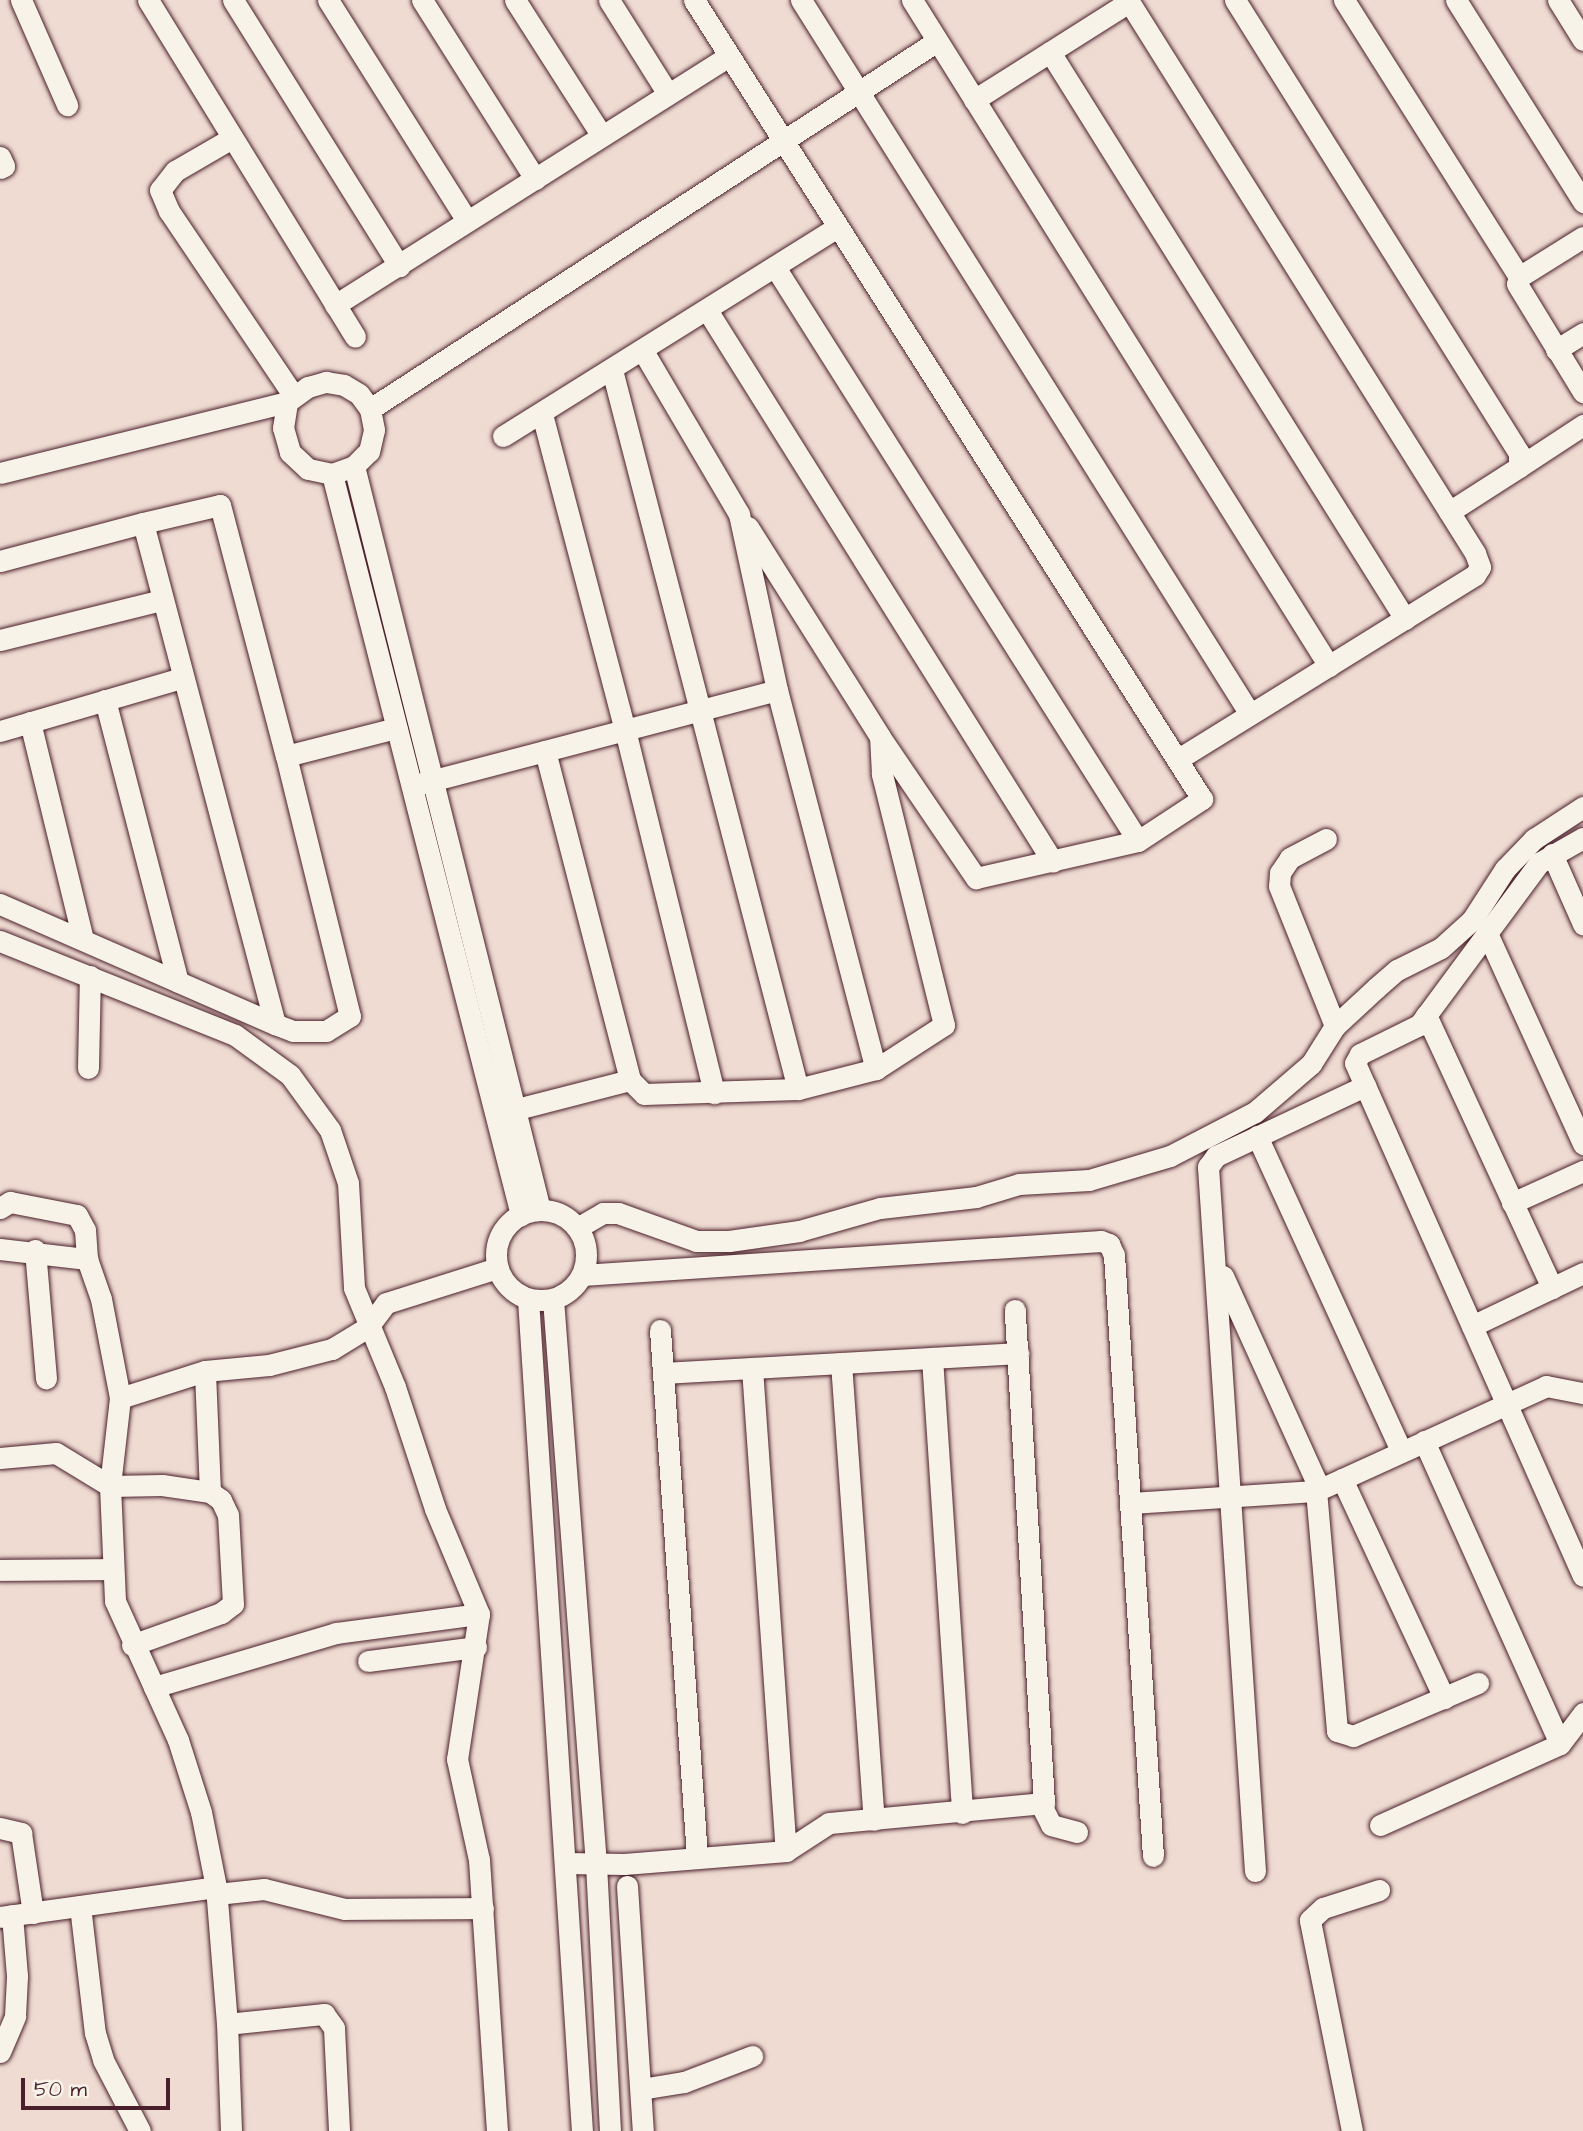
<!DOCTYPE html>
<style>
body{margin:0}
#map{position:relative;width:1583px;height:2131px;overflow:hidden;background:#efdbd2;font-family:"Architects Daughter",sans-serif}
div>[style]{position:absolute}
.roads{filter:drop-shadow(0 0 2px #4a1f2b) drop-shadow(0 0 2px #4a1f2b)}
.street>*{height:21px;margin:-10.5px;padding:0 10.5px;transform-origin:10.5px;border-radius:10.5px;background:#f7f3e8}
.street>.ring{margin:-10.5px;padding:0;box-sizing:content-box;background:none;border:21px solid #f7f3e8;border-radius:50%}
span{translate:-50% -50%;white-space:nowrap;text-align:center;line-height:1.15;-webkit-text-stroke:5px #f7f3e8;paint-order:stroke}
.scale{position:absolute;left:21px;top:2078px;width:149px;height:32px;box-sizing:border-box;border:4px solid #4a1f2b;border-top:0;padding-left:9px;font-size:21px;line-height:24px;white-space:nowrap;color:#4a1f2b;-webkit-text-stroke:5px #f7f3e8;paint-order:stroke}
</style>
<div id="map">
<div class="roads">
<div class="street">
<div style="left:21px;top:0;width:115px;rotate:66.3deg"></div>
<div style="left:148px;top:0;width:395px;rotate:58.4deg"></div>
<div style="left:233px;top:0;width:314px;rotate:58deg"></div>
<div style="left:328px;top:0;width:261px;rotate:57.8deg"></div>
<div style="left:422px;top:0;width:212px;rotate:57.7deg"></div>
<div style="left:515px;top:0;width:161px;rotate:57.4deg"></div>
<div style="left:609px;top:0;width:111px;rotate:57.9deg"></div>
<div style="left:801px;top:0;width:843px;rotate:57.84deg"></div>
<div style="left:912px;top:0;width:786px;rotate:57.95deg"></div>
<div style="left:1128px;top:0;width:653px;rotate:57.89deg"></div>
<div style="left:1475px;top:553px;width:15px;rotate:70deg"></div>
<div style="left:1480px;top:567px;width:9px;rotate:122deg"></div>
<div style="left:1475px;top:575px;width:347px;rotate:148.2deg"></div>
<div style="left:1235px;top:0;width:535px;rotate:57.92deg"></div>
<div style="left:1519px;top:453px;width:14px;rotate:90deg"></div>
<div style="left:1519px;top:467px;width:83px;rotate:147.3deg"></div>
<div style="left:1344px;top:0;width:328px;rotate:57.7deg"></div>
<div style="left:1456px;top:0;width:239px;rotate:57.8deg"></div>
<div style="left:1558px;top:0;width:47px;rotate:58deg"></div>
<div style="left:1050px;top:52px;width:669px;rotate:57.95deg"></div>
<div style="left:974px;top:100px;width:183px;rotate:-32.3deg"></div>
<div style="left:232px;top:138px;width:66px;rotate:149.9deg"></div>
<div style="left:175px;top:171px;width:24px;rotate:128deg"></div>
<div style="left:160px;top:190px;width:23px;rotate:67deg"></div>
<div style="left:169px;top:211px;width:223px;rotate:56deg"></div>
<div style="left:0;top:157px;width:10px;rotate:66deg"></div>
<div style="left:4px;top:166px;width:4px;rotate:153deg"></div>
<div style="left:1583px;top:237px;width:75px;rotate:148deg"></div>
<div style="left:1519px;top:277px;width:7px;rotate:106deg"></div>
<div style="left:1517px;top:284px;width:127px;rotate:58.6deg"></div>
<div style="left:775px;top:267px;width:679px;rotate:57.69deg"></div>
<div style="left:335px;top:305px;width:466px;rotate:-32.3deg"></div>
<div style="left:707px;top:310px;width:651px;rotate:57.92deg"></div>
<div style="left:1556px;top:350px;width:32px;rotate:-32deg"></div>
<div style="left:612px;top:370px;width:743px;rotate:75.5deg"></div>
<div style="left:326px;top:382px;width:18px;rotate:9deg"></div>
<div style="left:344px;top:385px;width:17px;rotate:31deg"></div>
<div style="left:359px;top:394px;width:19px;rotate:54deg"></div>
<div style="left:370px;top:409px;width:21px;rotate:79deg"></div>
<div style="left:374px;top:430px;width:22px;rotate:103deg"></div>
<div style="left:369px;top:451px;width:21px;rotate:135deg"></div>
<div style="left:354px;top:466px;width:23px;rotate:160deg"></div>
<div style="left:332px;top:474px;width:25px;rotate:-168deg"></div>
<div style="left:308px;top:469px;width:25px;rotate:-137deg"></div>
<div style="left:290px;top:452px;width:25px;rotate:-106deg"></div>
<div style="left:283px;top:428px;width:26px;rotate:-81deg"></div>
<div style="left:287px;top:402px;width:26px;rotate:-36deg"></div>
<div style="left:308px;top:387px;width:19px;rotate:-16deg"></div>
<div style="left:370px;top:409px;width:676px;rotate:-32.98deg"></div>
<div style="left:542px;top:414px;width:327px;rotate:75.3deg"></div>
<div style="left:625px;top:730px;width:374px;rotate:76.2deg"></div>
<div style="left:503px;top:436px;width:393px;rotate:-32deg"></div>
<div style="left:354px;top:466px;width:767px;rotate:75.96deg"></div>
<div style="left:1519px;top:467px;width:77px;rotate:-33.3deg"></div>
<div style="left:0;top:473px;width:296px;rotate:-13.9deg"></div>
<div style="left:332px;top:474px;width:765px;rotate:75.69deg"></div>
<div style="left:748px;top:527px;width:248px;rotate:57.8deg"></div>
<div style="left:0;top:561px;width:148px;rotate:-14.9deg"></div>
<div style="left:0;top:640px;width:167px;rotate:-13.9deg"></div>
<div style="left:777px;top:690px;width:392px;rotate:75.4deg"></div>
<div style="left:105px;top:700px;width:291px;rotate:75.5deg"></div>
<div style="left:30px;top:722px;width:224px;rotate:76.3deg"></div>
<div style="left:0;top:731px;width:189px;rotate:-16.3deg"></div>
<div style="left:545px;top:751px;width:340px;rotate:75.5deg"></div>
<div style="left:286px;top:756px;width:268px;rotate:76.2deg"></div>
<div style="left:350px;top:1016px;width:28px;rotate:148deg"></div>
<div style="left:326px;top:1031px;width:33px;rotate:180deg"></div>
<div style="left:293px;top:1031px;width:19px;rotate:-159deg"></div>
<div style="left:275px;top:1024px;width:518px;rotate:-104.76deg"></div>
<div style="left:143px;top:523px;width:79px;rotate:-13.2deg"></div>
<div style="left:220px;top:505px;width:260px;rotate:75.3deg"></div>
<div style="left:286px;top:756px;width:114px;rotate:-14.3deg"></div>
<div style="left:419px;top:784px;width:370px;rotate:-14.7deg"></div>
<div style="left:777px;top:690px;width:180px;rotate:-102.2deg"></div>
<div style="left:739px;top:514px;width:189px;rotate:-120.5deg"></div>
<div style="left:1583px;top:838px;width:51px;rotate:150.4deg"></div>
<div style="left:1539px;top:863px;width:202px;rotate:126.5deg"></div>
<div style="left:1419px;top:1025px;width:66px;rotate:153.8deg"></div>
<div style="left:1360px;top:1054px;width:10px;rotate:119deg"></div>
<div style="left:1355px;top:1063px;width:561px;rotate:66.04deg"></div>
<div style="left:1326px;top:839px;width:41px;rotate:152.2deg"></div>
<div style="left:1290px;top:858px;width:18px;rotate:124deg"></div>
<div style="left:1280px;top:873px;width:13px;rotate:94deg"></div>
<div style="left:1279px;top:886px;width:151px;rotate:68.2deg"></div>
<div style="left:1552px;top:854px;width:77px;rotate:66.1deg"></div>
<div style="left:0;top:904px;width:300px;rotate:23.6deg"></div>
<div style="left:1487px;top:933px;width:232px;rotate:65.5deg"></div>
<div style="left:0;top:941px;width:253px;rotate:21.8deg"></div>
<div style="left:235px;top:1035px;width:68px;rotate:36deg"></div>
<div style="left:290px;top:1075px;width:68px;rotate:54deg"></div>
<div style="left:330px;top:1130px;width:56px;rotate:71.2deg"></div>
<div style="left:348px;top:1183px;width:105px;rotate:86.7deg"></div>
<div style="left:354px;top:1288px;width:107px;rotate:67.5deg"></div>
<div style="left:395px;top:1387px;width:128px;rotate:71.8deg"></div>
<div style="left:435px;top:1509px;width:114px;rotate:67.3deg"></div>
<div style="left:479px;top:1614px;width:147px;rotate:98.6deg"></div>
<div style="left:457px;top:1759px;width:103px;rotate:77.7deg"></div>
<div style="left:479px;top:1860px;width:272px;rotate:86.2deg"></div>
<div style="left:1426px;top:1015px;width:301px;rotate:65.2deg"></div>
<div style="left:88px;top:1068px;width:92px;rotate:-88.8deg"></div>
<div style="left:517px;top:1109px;width:117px;rotate:-14.4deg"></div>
<div style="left:630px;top:1080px;width:20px;rotate:45deg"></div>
<div style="left:644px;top:1094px;width:154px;rotate:-1.9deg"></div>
<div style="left:798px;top:1089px;width:81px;rotate:-14.4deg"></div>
<div style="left:876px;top:1069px;width:81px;rotate:-32.9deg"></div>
<div style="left:944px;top:1025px;width:259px;rotate:-103.9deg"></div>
<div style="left:882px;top:774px;width:37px;rotate:-93deg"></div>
<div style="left:880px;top:737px;width:171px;rotate:55.8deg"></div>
<div style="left:976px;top:878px;width:166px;rotate:-12.9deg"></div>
<div style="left:1138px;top:841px;width:77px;rotate:-33.3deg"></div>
<div style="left:1202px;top:799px;width:947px;rotate:-122.45deg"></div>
<div style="left:1257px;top:1136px;width:346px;rotate:65.4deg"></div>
<div style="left:1512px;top:1203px;width:78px;rotate:-24.3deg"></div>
<div style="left:0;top:1208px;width:12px;rotate:-31deg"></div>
<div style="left:10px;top:1202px;width:68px;rotate:11deg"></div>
<div style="left:77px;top:1215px;width:17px;rotate:62deg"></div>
<div style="left:85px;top:1230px;width:29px;rotate:86deg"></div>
<div class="ring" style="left:496px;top:1210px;width:69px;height:69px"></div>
<div style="left:577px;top:1228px;width:30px;rotate:-30deg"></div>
<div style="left:603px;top:1213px;width:15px"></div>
<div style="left:618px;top:1213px;width:83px;rotate:19.7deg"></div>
<div style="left:696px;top:1241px;width:33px"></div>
<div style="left:729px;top:1241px;width:71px;rotate:-8.1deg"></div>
<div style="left:799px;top:1231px;width:84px;rotate:-15.9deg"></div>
<div style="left:880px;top:1208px;width:97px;rotate:-6.5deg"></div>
<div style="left:976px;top:1197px;width:45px;rotate:-16.8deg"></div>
<div style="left:1019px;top:1184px;width:70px;rotate:-3.3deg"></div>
<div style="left:1089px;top:1180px;width:84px;rotate:-16.5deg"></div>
<div style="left:1170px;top:1156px;width:96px;rotate:-27.4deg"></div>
<div style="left:1255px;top:1112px;width:74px;rotate:-40.6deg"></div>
<div style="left:1311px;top:1064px;width:45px;rotate:-57.7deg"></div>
<div style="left:1335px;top:1026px;width:56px;rotate:-42.8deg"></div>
<div style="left:1376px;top:988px;width:28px;rotate:-41deg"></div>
<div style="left:1397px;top:970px;width:49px;rotate:-26.6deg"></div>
<div style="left:1441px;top:948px;width:42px;rotate:-42.1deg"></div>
<div style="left:1472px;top:920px;width:61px;rotate:-57.1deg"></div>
<div style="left:1505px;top:869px;width:42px;rotate:-46deg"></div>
<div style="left:1534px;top:839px;width:59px;rotate:-33.1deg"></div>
<div style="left:0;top:1249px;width:88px;rotate:6.6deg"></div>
<div style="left:87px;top:1259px;width:42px;rotate:70.7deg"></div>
<div style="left:101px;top:1299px;width:101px;rotate:79.1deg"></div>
<div style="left:120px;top:1398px;width:89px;rotate:96.5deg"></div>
<div style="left:110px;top:1486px;width:52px;rotate:-1.1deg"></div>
<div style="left:162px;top:1485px;width:49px;rotate:8.3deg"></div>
<div style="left:210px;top:1492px;width:121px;rotate:-92.4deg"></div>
<div style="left:35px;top:1250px;width:129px;rotate:85.1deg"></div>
<div style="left:582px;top:1275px;width:520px;rotate:-3.75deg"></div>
<div style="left:1101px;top:1241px;width:9px;rotate:21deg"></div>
<div style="left:1109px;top:1244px;width:12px;rotate:66deg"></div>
<div style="left:1114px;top:1255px;width:602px;rotate:86.29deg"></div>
<div style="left:1223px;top:1276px;width:223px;rotate:65.6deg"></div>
<div style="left:1315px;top:1479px;width:253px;rotate:85deg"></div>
<div style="left:1337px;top:1731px;width:17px;rotate:17deg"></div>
<div style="left:1353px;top:1736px;width:136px;rotate:-23deg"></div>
<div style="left:528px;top:1299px;width:834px;rotate:86.29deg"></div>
<div style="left:553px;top:1299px;width:567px;rotate:85.65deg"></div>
<div style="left:596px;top:1864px;width:267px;rotate:87deg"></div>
<div style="left:1472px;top:1326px;width:123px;rotate:-25.5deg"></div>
<div style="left:660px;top:1330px;width:527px;rotate:85.98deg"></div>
<div style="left:932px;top:1358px;width:456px;rotate:86.2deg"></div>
<div style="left:841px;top:1363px;width:458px;rotate:85.9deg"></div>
<div style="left:752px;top:1368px;width:484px;rotate:86deg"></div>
<div style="left:664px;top:1373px;width:355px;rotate:-3.2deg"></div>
<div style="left:120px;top:1398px;width:89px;rotate:-17.6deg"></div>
<div style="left:205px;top:1371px;width:64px;rotate:-5.4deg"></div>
<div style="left:269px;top:1365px;width:65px;rotate:-14.3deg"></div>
<div style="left:332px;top:1349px;width:42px;rotate:-31.4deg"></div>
<div style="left:368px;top:1327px;width:30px;rotate:-53deg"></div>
<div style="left:386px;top:1303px;width:116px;rotate:-17.5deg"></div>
<div style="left:1424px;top:1441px;width:332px;rotate:65.8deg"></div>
<div style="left:0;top:1458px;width:56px;rotate:-5.1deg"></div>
<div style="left:56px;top:1453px;width:63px;rotate:31.4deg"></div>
<div style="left:110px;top:1486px;width:115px;rotate:87.5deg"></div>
<div style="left:115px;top:1601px;width:94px;rotate:65.6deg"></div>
<div style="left:1342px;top:1479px;width:242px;rotate:65deg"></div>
<div style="left:1130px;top:1503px;width:186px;rotate:-3.7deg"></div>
<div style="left:1316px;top:1491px;width:253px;rotate:-24.5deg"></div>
<div style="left:1546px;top:1386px;width:38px;rotate:11deg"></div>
<div style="left:0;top:1570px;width:113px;rotate:-0.5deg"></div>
<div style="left:132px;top:1645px;width:95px;rotate:-19.8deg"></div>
<div style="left:221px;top:1613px;width:15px;rotate:-37deg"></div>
<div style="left:233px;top:1604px;width:89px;rotate:-93.2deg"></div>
<div style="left:228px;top:1515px;width:17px;rotate:-115deg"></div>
<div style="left:221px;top:1500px;width:14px;rotate:-144deg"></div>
<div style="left:368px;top:1661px;width:109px;rotate:-7.4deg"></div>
<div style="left:1041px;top:1805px;width:22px;rotate:63deg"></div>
<div style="left:1051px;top:1825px;width:27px;rotate:15deg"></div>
<div style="left:1380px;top:1825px;width:197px;rotate:-24.2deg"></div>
<div style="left:1560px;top:1744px;width:39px;rotate:-53deg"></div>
<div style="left:0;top:1828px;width:22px;rotate:13deg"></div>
<div style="left:21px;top:1833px;width:81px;rotate:81.5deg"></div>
<div style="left:567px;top:1863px;width:57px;rotate:1deg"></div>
<div style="left:624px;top:1864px;width:163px;rotate:-4.6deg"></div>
<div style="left:786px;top:1851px;width:51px;rotate:-33.1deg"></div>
<div style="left:829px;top:1823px;width:216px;rotate:-5.3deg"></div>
<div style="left:1044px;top:1803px;width:494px;rotate:-93.4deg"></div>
<div style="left:1255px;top:1871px;width:706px;rotate:-93.82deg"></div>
<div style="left:1208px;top:1167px;width:14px;rotate:-54deg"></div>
<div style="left:1216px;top:1156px;width:165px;rotate:-25.2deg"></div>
<div style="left:627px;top:1886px;width:246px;rotate:86.3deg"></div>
<div style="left:216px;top:1887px;width:137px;rotate:85.4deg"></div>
<div style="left:217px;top:1894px;width:47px;rotate:-6.1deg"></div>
<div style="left:264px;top:1889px;width:83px;rotate:13.9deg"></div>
<div style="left:345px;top:1909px;width:138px;rotate:-0.4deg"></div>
<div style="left:80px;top:1906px;width:128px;rotate:83.3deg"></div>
<div style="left:95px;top:2033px;width:28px;rotate:73deg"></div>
<div style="left:103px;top:2060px;width:80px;rotate:62.5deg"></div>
<div style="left:0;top:1917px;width:218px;rotate:-7.9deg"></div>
<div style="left:216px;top:1887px;width:76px;rotate:-101.3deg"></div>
<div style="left:201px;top:1812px;width:76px;rotate:-107.7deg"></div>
<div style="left:178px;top:1740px;width:58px;rotate:-114.4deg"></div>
<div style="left:154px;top:1687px;width:190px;rotate:-16.5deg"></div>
<div style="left:336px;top:1633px;width:144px;rotate:-7.6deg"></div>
<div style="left:0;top:2052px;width:39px;rotate:-67deg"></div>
<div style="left:15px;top:2016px;width:40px;rotate:-87.1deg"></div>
<div style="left:17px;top:1976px;width:61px;rotate:-94.7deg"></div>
<div style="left:641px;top:2089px;width:44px;rotate:-9.2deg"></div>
<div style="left:684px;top:2082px;width:73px;rotate:-20.9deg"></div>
<div style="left:231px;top:2131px;width:107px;rotate:-92.1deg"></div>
<div style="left:227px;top:2024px;width:98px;rotate:-5.9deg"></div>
<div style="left:324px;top:2014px;width:17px;rotate:54deg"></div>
<div style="left:334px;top:2028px;width:103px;rotate:87.2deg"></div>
<div style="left:1352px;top:2131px;width:215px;rotate:-101.3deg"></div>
<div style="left:1310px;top:1920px;width:18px;rotate:-43deg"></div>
<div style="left:1323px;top:1908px;width:59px;rotate:-17.8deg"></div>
</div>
</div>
<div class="scale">50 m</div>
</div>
